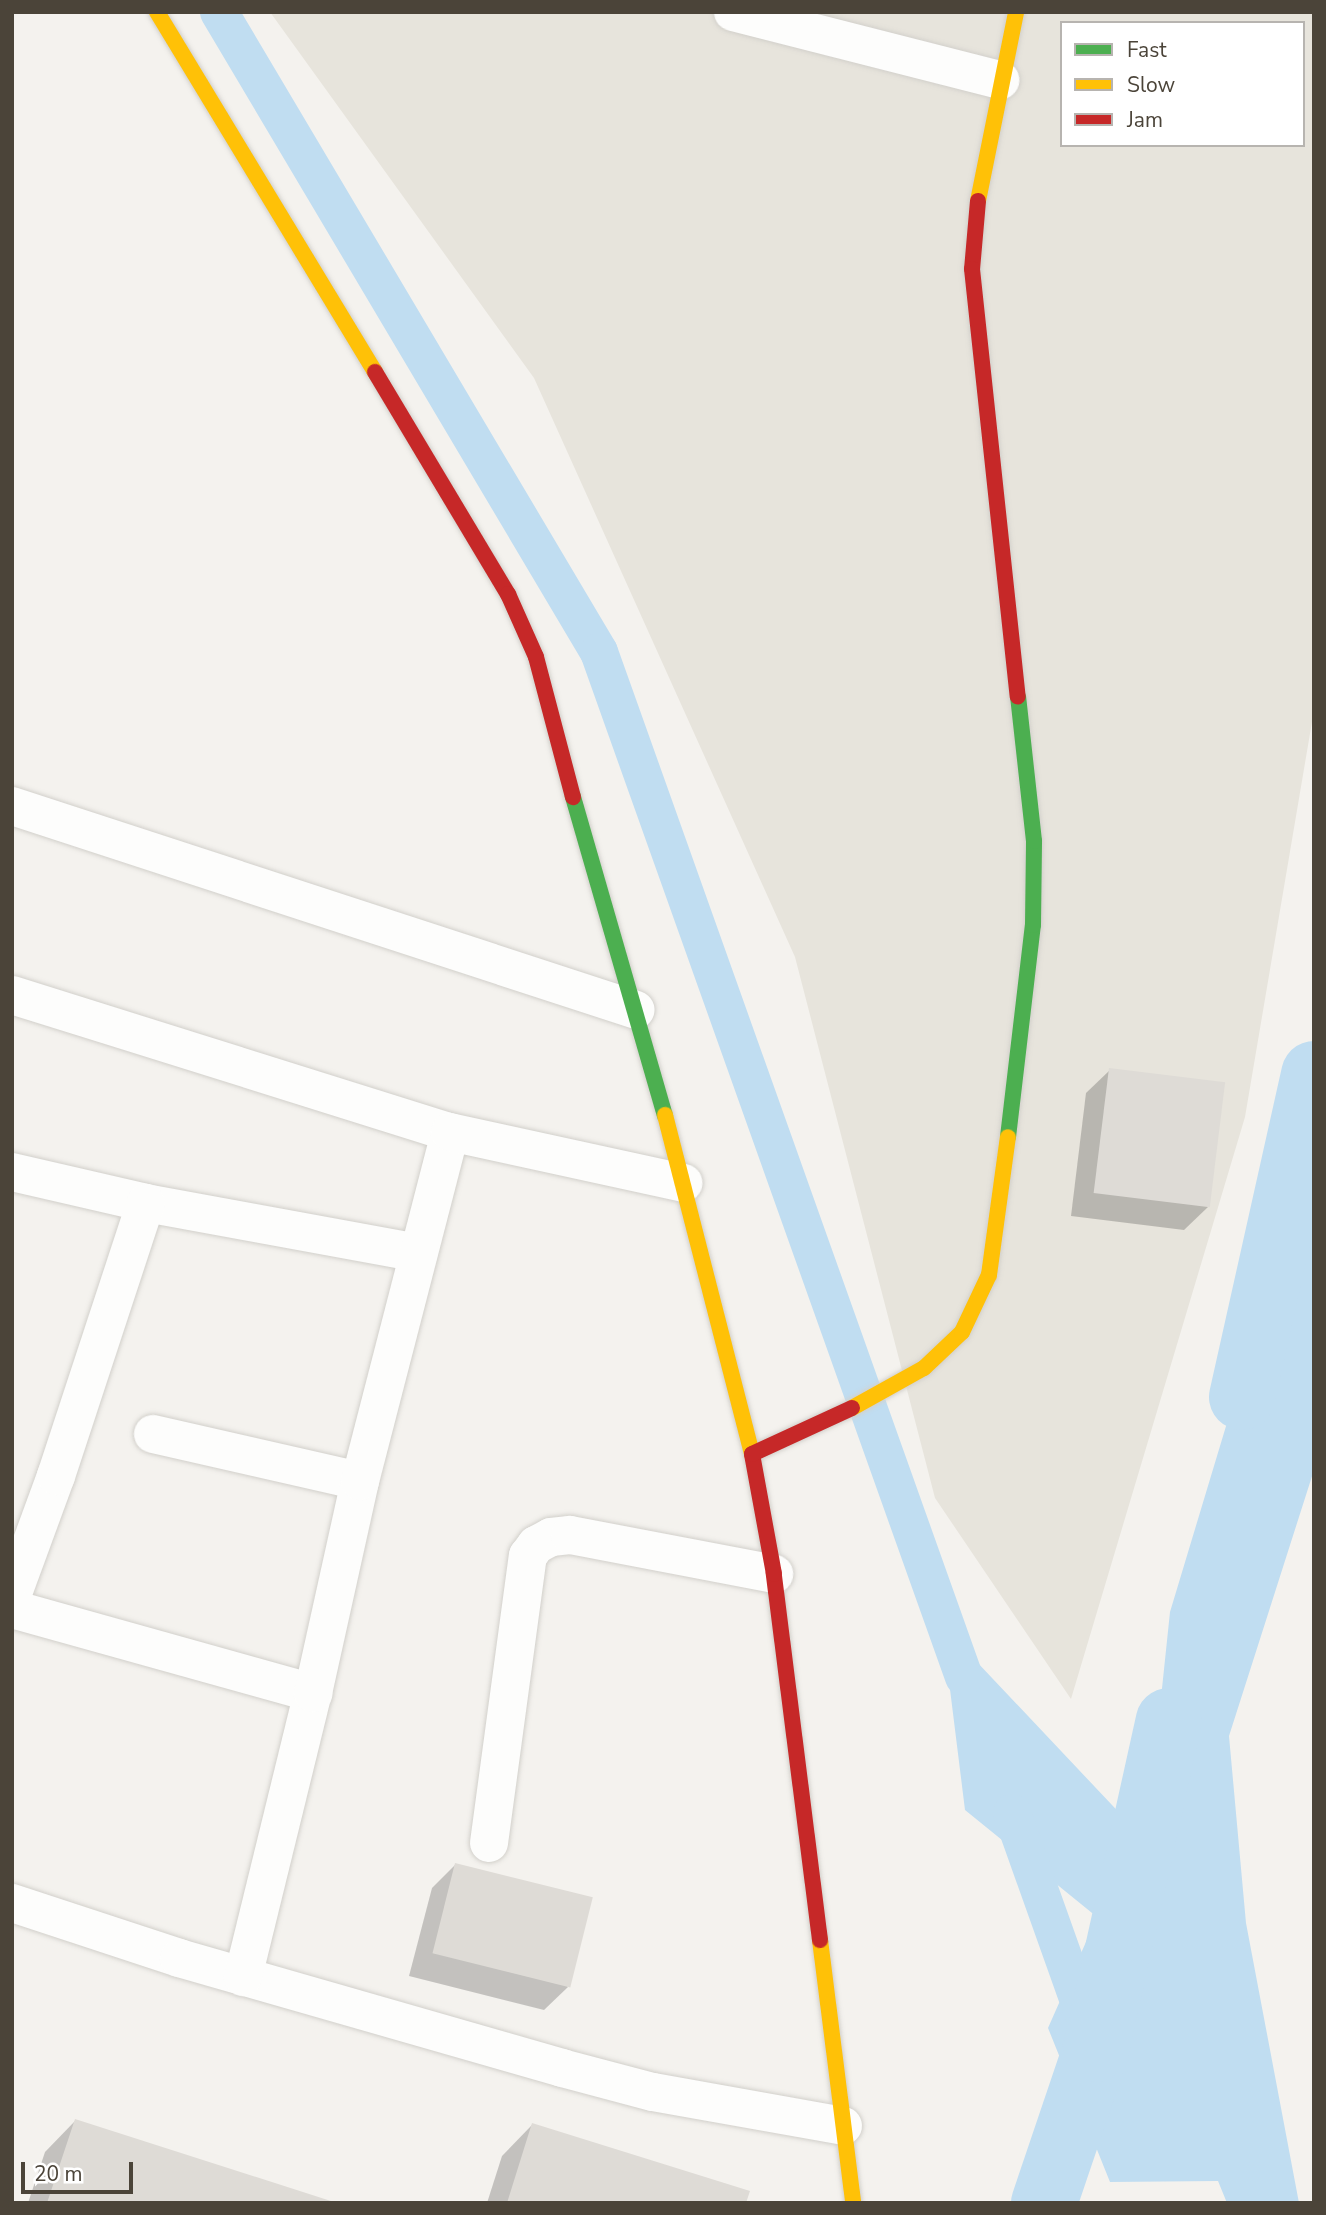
<!DOCTYPE html>
<style>
body{margin:0}
#map{position:relative;width:1326px;height:2215px;overflow:hidden;background:#f4f2ee;font-family:"Nunito Sans",sans-serif}
div>[style]{position:absolute}
.residential>*{inset:0;background:#e7e4dc}
.water>*{inset:0;background:#c0ddf1}
.shadow>*{inset:0;background:#0003}
.canal>*{height:38px;margin:-19px;padding:0 19px;transform-origin:19px;border-radius:19px;background:#c0ddf1}
.river>*{height:66px;margin:-33px;padding:0 33px;transform-origin:33px;border-radius:33px;background:#c0ddf1}
.building>*{inset:0;background:#dedbd6;transform-origin:0 0}
.roads{filter:drop-shadow(0 0 2px #d2d0cb) drop-shadow(0 0 2px #d2d0cb)}
.street>*{height:38px;margin:-19px;padding:0 19px;transform-origin:19px;border-radius:19px;background:#fdfdfc}
.fast>*{height:16px;margin:-8px;padding:0 8px;transform-origin:8px;border-radius:8px;background:#4caf50}
.slow>*{height:16px;margin:-8px;padding:0 8px;transform-origin:8px;border-radius:8px;background:#ffc107}
.jam>*{height:16px;margin:-8px;padding:0 8px;transform-origin:8px;border-radius:8px;background:#c62828}
span{translate:-50% -50%;white-space:nowrap;text-align:center;line-height:1.15;-webkit-text-stroke:6px #fff;paint-order:stroke}
.frame{position:absolute;inset:0;border:14px solid #4b4439;pointer-events:none}
.legend{position:absolute;left:1060px;top:21px;width:245px;height:126px;box-sizing:border-box;background:#fff;border:2px solid #b7b4b0;margin:0;padding:9px 12px;list-style:none;font-size:21px;color:#4b4439}
.legend li{display:flex;align-items:center;gap:14px;height:35px}
.legend b{width:35px;border:2px solid #b7b4b0}
.scale{position:absolute;left:21px;top:2162px;width:112px;height:32px;box-sizing:border-box;border:4px solid #4b4439;border-top:0;padding-left:9px;font-size:21px;line-height:24px;white-space:nowrap;color:#4b4439;-webkit-text-stroke:5px #fff;paint-order:stroke}
</style>
<div id="map">
<div class="residential">
<div style="clip-path:polygon(evenodd,270px 12px,1314px 12px,1314px 710px,1245px 1117px,1071px 1699px,935px 1498px,795px 957px,534px 378px,270px 12px,1062px 23px,1303px 23px,1303px 145px,1062px 145px,1062px 23px)"></div>
</div>
<div class="water">
<div style="clip-path:polygon(1314px 1134px,1314px 1470px,1229px 1736px,1246px 1923px,1299px 2203px,1227px 2203px,1218px 2181px,1110px 2182px,1048px 2028px,1097px 1917px,965px 1810px,942px 1625px,1146px 1841px,1170px 1612px)"></div>
</div>
<div class="shadow">
<div style="clip-path:polygon(1110px 1070px,1208px 1207px,1184px 1230px,1071px 1216px,1086px 1093px)"></div>
<div style="clip-path:polygon(455px 1865px,568px 1987px,544px 2010px,409px 1976px,432px 1888px)"></div>
<div style="clip-path:polygon(75px 2121px,330px 2203px,28px 2203px,45px 2152px)"></div>
<div style="clip-path:polygon(532px 2125px,744px 2203px,487px 2203px,502px 2156px)"></div>
</div>
<div class="canal">
<div style="left:219px;top:12px;width:744px;rotate:59.3deg"></div>
<div style="left:599px;top:652px;width:1088px;rotate:70.4deg"></div>
<div style="left:1012px;top:1813px;width:227px;rotate:70.4deg"></div>
</div>
<div class="river">
<div style="left:1242px;top:1397px;width:331px;rotate:-77.4deg"></div>
<div style="left:1044px;top:2203px;width:163px;rotate:-71.3deg"></div>
<div style="left:1096px;top:2049px;width:336px;rotate:-77.5deg"></div>
</div>
<div class="building">
<div style="left:1109px;top:1068px;width:117px;height:126px;rotate:7deg"></div>
<div style="left:455px;top:1863px;width:142px;height:93px;rotate:14deg"></div>
<div style="clip-path:polygon(75px 2119px,334px 2202px,334px 2203px,47px 2203px)"></div>
<div style="clip-path:polygon(532px 2123px,750px 2191px,746px 2203px,507px 2203px)"></div>
</div>
<div class="roads">
<div class="street">
<div style="left:733px;top:12px;width:276px;rotate:14.3deg"></div>
<div style="left:12px;top:806px;width:656px;rotate:18.1deg"></div>
<div style="left:12px;top:995px;width:459px;rotate:17.4deg"></div>
<div style="left:12px;top:1172px;width:138px;rotate:13deg"></div>
<div style="left:146px;top:1203px;width:277px;rotate:10.4deg"></div>
<div style="left:153px;top:1434px;width:212px;rotate:12.8deg"></div>
<div style="left:12px;top:1596px;width:128px;rotate:-69.9deg"></div>
<div style="left:56px;top:1476px;width:287px;rotate:-71.8deg"></div>
<div style="left:12px;top:1609px;width:313px;rotate:15.6deg"></div>
<div style="left:489px;top:1843px;width:290px;rotate:-82.3deg"></div>
<div style="left:528px;top:1556px;width:14px;rotate:-54deg"></div>
<div style="left:536px;top:1545px;width:17px;rotate:-28deg"></div>
<div style="left:551px;top:1537px;width:19px;rotate:-6deg"></div>
<div style="left:570px;top:1535px;width:208px;rotate:10.8deg"></div>
<div style="left:12px;top:1903px;width:176px;rotate:18.2deg"></div>
<div style="left:179px;top:1958px;width:398px;rotate:16deg"></div>
<div style="left:562px;top:2068px;width:94px;rotate:14.8deg"></div>
<div style="left:653px;top:2092px;width:193px;rotate:10.1deg"></div>
<div style="left:243px;top:1977px;width:292px;rotate:-76.2deg"></div>
<div style="left:313px;top:1693px;width:217px;rotate:-77.5deg"></div>
<div style="left:360px;top:1481px;width:360px;rotate:-75.5deg"></div>
<div style="left:450px;top:1132px;width:239px;rotate:12.3deg"></div>
</div>
<div class="fast">
<div style="left:573px;top:797px;width:331px;rotate:73.9deg"></div>
<div style="left:1008px;top:1137px;width:213px;rotate:-83.3deg"></div>
<div style="left:1033px;top:925px;width:84px;rotate:-89.3deg"></div>
<div style="left:1034px;top:841px;width:145px;rotate:-96.3deg"></div>
</div>
<div class="slow">
<div style="left:157px;top:12px;width:421px;rotate:58.8deg"></div>
<div style="left:978px;top:201px;width:193px;rotate:-78.6deg"></div>
<div style="left:665px;top:1115px;width:350px;rotate:75.6deg"></div>
<div style="left:852px;top:1408px;width:82px;rotate:-29.1deg"></div>
<div style="left:924px;top:1368px;width:52px;rotate:-43.5deg"></div>
<div style="left:962px;top:1332px;width:63px;rotate:-64.7deg"></div>
<div style="left:989px;top:1275px;width:139px;rotate:-82.2deg"></div>
<div style="left:820px;top:1940px;width:265px;rotate:82.8deg"></div>
</div>
<div class="jam">
<div style="left:978px;top:201px;width:68px;rotate:95deg"></div>
<div style="left:972px;top:269px;width:430px;rotate:83.9deg"></div>
<div style="left:375px;top:372px;width:259px;rotate:59.1deg"></div>
<div style="left:508px;top:594px;width:69px;rotate:66deg"></div>
<div style="left:536px;top:657px;width:145px;rotate:75.2deg"></div>
<div style="left:820px;top:1940px;width:369px;rotate:-97.2deg"></div>
<div style="left:774px;top:1574px;width:122px;rotate:-100.4deg"></div>
<div style="left:752px;top:1454px;width:110px;rotate:-24.7deg"></div>
</div>
</div>
<div class="frame"></div>
<ul class="legend">
<li><b style="height:9px;background:#4caf50"></b>Fast</li>
<li><b style="height:9px;background:#ffc107"></b>Slow</li>
<li><b style="height:9px;background:#c62828"></b>Jam</li>
</ul>
<div class="scale">20 m</div>
</div>
